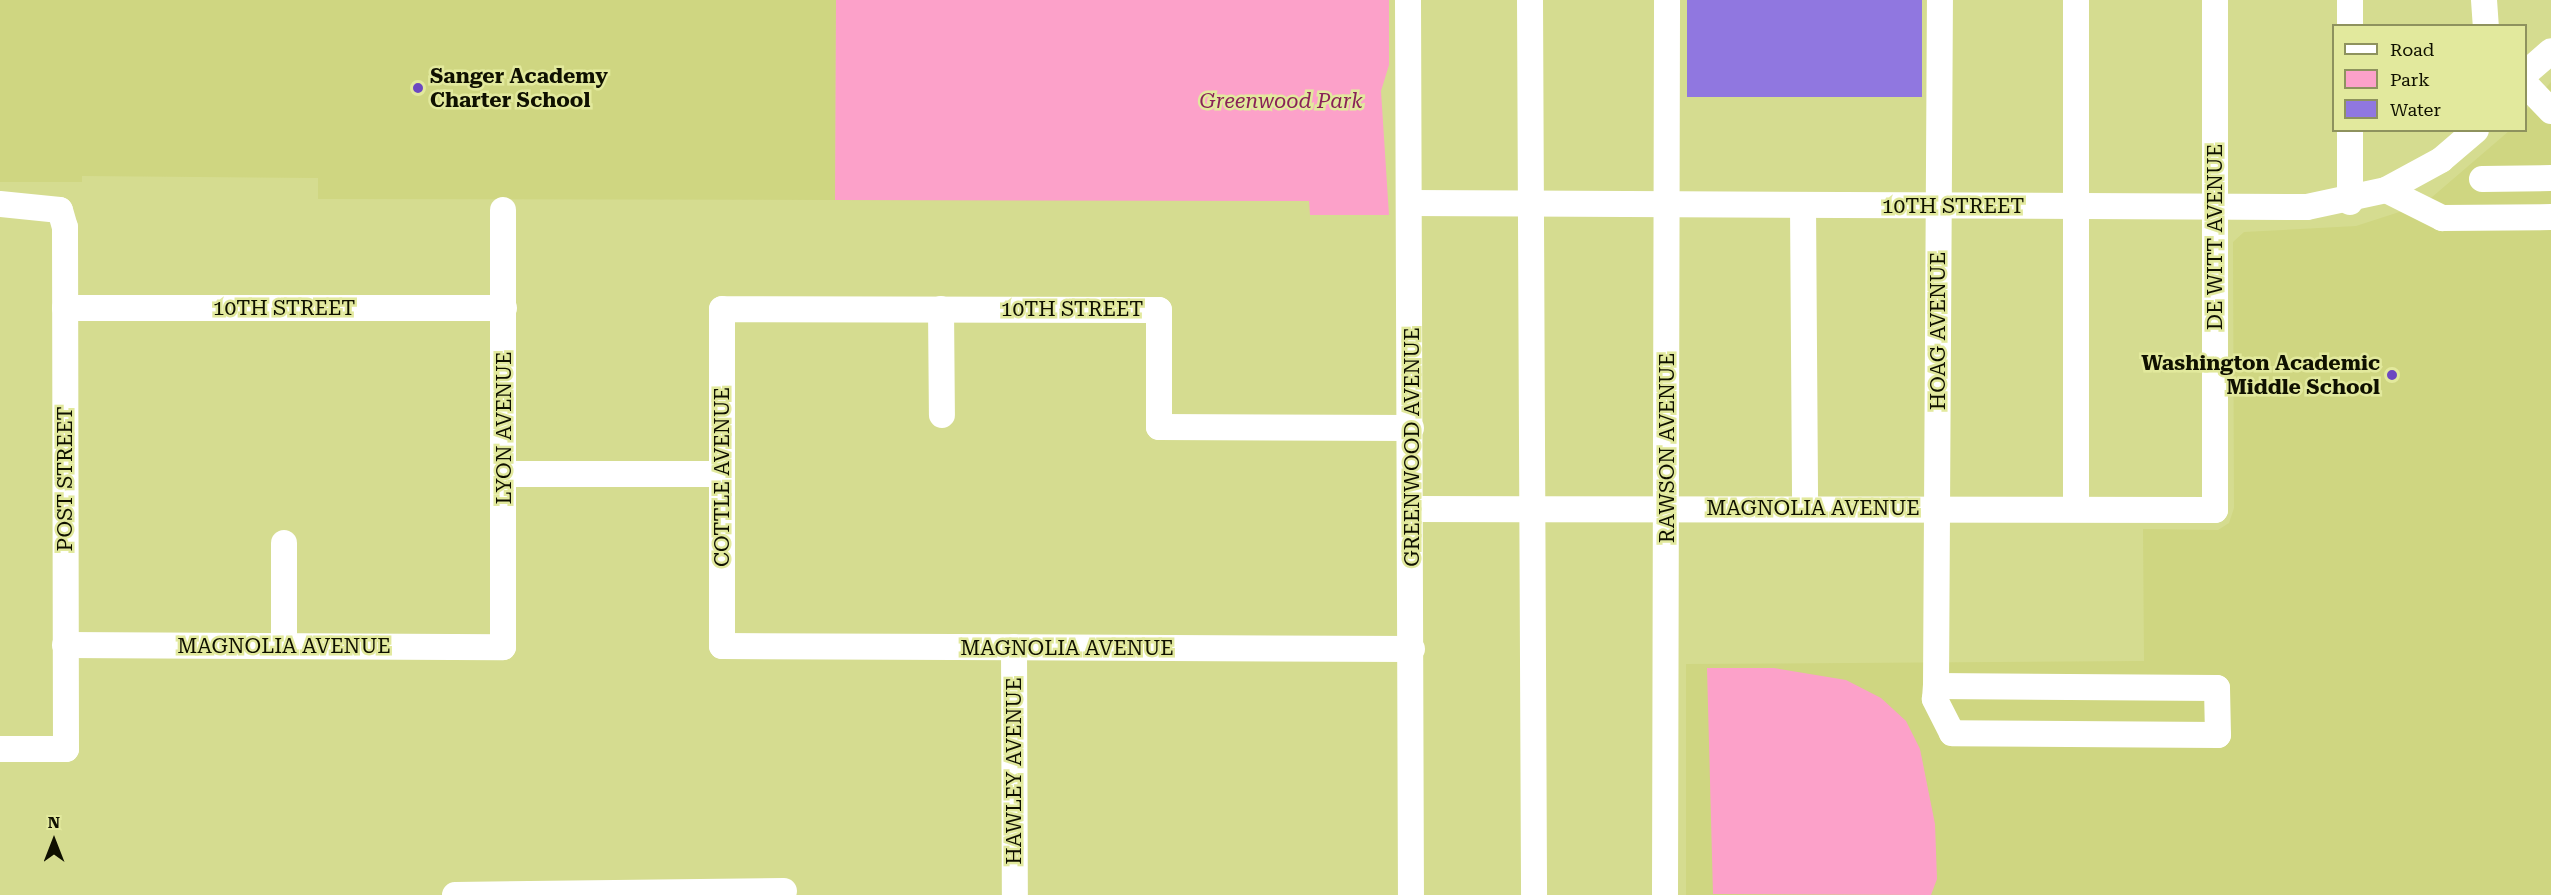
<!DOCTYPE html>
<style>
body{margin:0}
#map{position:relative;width:2551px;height:895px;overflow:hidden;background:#d5dc90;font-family:"Roboto Serif",serif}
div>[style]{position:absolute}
.built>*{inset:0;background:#cfd681}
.green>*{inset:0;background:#fca1c9}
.water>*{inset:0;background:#9077e0;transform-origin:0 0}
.minor>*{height:26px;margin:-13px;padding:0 13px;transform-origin:13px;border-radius:13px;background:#fff}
.dots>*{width:16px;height:16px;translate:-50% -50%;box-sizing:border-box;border:3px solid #e2e99d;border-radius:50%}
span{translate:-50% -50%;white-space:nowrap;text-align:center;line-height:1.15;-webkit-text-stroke:5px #e2e99d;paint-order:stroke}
.poi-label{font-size:21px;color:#0f1000;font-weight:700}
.left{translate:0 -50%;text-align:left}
.right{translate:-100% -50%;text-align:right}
.park-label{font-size:21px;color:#892258;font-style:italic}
.street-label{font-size:21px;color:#0f1000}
.legend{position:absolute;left:2332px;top:24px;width:195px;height:108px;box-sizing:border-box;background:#e2e99d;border:2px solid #8e925e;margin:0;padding:8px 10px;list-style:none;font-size:18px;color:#0f1000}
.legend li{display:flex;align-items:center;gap:12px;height:30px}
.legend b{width:30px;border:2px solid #8e925e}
.north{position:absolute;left:24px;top:811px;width:60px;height:60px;-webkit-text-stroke:4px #e2e99d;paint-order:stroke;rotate:0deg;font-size:16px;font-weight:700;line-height:24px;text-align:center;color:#0f1000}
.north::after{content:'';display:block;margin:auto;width:21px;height:27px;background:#0f1000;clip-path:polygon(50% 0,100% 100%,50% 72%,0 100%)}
</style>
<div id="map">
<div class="built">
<div style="clip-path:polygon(0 0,836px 0,835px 200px,318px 199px,318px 178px,82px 176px,82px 182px,0 182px)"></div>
<div style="clip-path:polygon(2551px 82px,2551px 895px,1686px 895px,1686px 664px,2144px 661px,2143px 529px,2218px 530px,2229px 523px,2234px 508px,2233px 242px,2244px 232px,2356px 226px,2424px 204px,2509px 131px,2526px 130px,2526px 110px)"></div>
</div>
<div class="green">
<div style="clip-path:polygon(836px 0,1389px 0,1389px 65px,1381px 91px,1389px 215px,1310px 215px,1309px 201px,835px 200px)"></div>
<div style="clip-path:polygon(1707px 668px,1774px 668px,1846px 680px,1881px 698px,1906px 721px,1920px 749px,1935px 824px,1937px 879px,1931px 895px,1713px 894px)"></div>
</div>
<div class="water">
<div style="left:1687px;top:0;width:235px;height:97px"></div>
</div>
<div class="minor">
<div style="left:1408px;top:0;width:895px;rotate:89.81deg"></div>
<div style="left:1530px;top:0;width:895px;rotate:89.74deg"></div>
<div style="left:2350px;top:0;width:26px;rotate:90deg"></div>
<div style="left:2484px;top:0;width:26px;rotate:86deg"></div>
<div style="left:2526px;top:73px;width:33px;rotate:-41deg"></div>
<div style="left:2526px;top:85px;width:36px;rotate:46deg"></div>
<div style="left:2350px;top:130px;width:72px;rotate:90deg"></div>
<div style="left:2482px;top:179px;width:69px;rotate:-0.8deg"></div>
<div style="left:2386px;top:190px;width:63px;rotate:26.6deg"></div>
<div style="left:2442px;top:218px;width:109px;rotate:-0.5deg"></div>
<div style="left:1409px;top:203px;width:898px;rotate:0.26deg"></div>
<div style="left:2307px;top:207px;width:81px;rotate:-12.1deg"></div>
<div style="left:2386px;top:190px;width:63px;rotate:-28.6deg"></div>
<div style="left:2441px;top:160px;width:46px;rotate:-40.6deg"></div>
<div style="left:0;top:204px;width:60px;rotate:5.7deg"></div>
<div style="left:60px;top:210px;width:18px;rotate:74deg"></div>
<div style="left:65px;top:227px;width:522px;rotate:89.89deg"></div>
<div style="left:66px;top:749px;width:66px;rotate:180deg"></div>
<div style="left:1803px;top:205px;width:302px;rotate:89.6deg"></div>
<div style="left:65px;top:308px;width:439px"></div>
<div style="left:941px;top:309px;width:106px;rotate:89.5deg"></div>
<div style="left:1411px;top:428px;width:252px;rotate:-179.8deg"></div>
<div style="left:1159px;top:427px;width:117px;rotate:-90deg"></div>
<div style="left:1159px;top:310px;width:437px;rotate:-179.9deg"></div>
<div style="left:722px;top:309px;width:337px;rotate:90deg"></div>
<div style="left:722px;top:646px;width:690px;rotate:0.25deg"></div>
<div style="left:504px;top:474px;width:218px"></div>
<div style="left:2076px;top:508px;width:508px;rotate:-90deg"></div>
<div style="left:1412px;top:509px;width:803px;rotate:0.07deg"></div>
<div style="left:2215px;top:510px;width:510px;rotate:-90deg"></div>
<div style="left:284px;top:543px;width:103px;rotate:90deg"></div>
<div style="left:65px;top:645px;width:438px;rotate:0.3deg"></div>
<div style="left:503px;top:647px;width:437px;rotate:-90deg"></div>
<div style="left:1014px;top:647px;width:248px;rotate:89.8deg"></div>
<div style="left:1936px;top:686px;width:686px;rotate:-89.67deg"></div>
<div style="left:1936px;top:686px;width:281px;rotate:0.4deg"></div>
<div style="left:2217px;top:688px;width:47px;rotate:88.8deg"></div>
<div style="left:2218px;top:735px;width:266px;rotate:-179.6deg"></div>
<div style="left:1952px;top:733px;width:38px;rotate:-117deg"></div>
<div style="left:1935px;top:699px;width:13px;rotate:-86deg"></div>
<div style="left:455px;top:895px;width:329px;rotate:-0.7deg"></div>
<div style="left:1665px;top:895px;width:895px;rotate:-89.87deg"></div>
</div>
<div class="dots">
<div style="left:418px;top:88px;background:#6c48c1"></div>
<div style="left:2392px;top:375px;background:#6c48c1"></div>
</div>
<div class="poi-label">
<span class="left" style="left:430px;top:88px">Sanger Academy<br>Charter School</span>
<span class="right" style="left:2380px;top:375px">Washington Academic<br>Middle School</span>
</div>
<div class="park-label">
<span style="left:1281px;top:101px">Greenwood Park</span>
</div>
<div class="street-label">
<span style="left:1953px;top:206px">10TH STREET</span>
<span style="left:2215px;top:237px;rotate:-90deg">DE WITT AVENUE</span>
<span style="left:284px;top:308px">10TH STREET</span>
<span style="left:1072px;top:309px">10TH STREET</span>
<span style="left:1938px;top:331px;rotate:-90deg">HOAG AVENUE</span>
<span style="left:504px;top:428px;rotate:-90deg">LYON AVENUE</span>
<span style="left:1412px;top:447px;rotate:-90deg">GREENWOOD AVENUE</span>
<span style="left:1667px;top:448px;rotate:-90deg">RAWSON AVENUE</span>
<span style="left:722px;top:477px;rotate:-90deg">COTTLE AVENUE</span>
<span style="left:65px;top:479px;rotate:-90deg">POST STREET</span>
<span style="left:1813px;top:508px">MAGNOLIA AVENUE</span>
<span style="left:284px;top:646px">MAGNOLIA AVENUE</span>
<span style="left:1067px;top:648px">MAGNOLIA AVENUE</span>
<span style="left:1014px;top:771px;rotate:-90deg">HAWLEY AVENUE</span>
</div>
<ul class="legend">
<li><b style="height:8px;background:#fff"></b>Road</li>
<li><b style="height:16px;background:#fca1c9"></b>Park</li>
<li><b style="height:16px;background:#9077e0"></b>Water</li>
</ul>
<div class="north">N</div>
</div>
